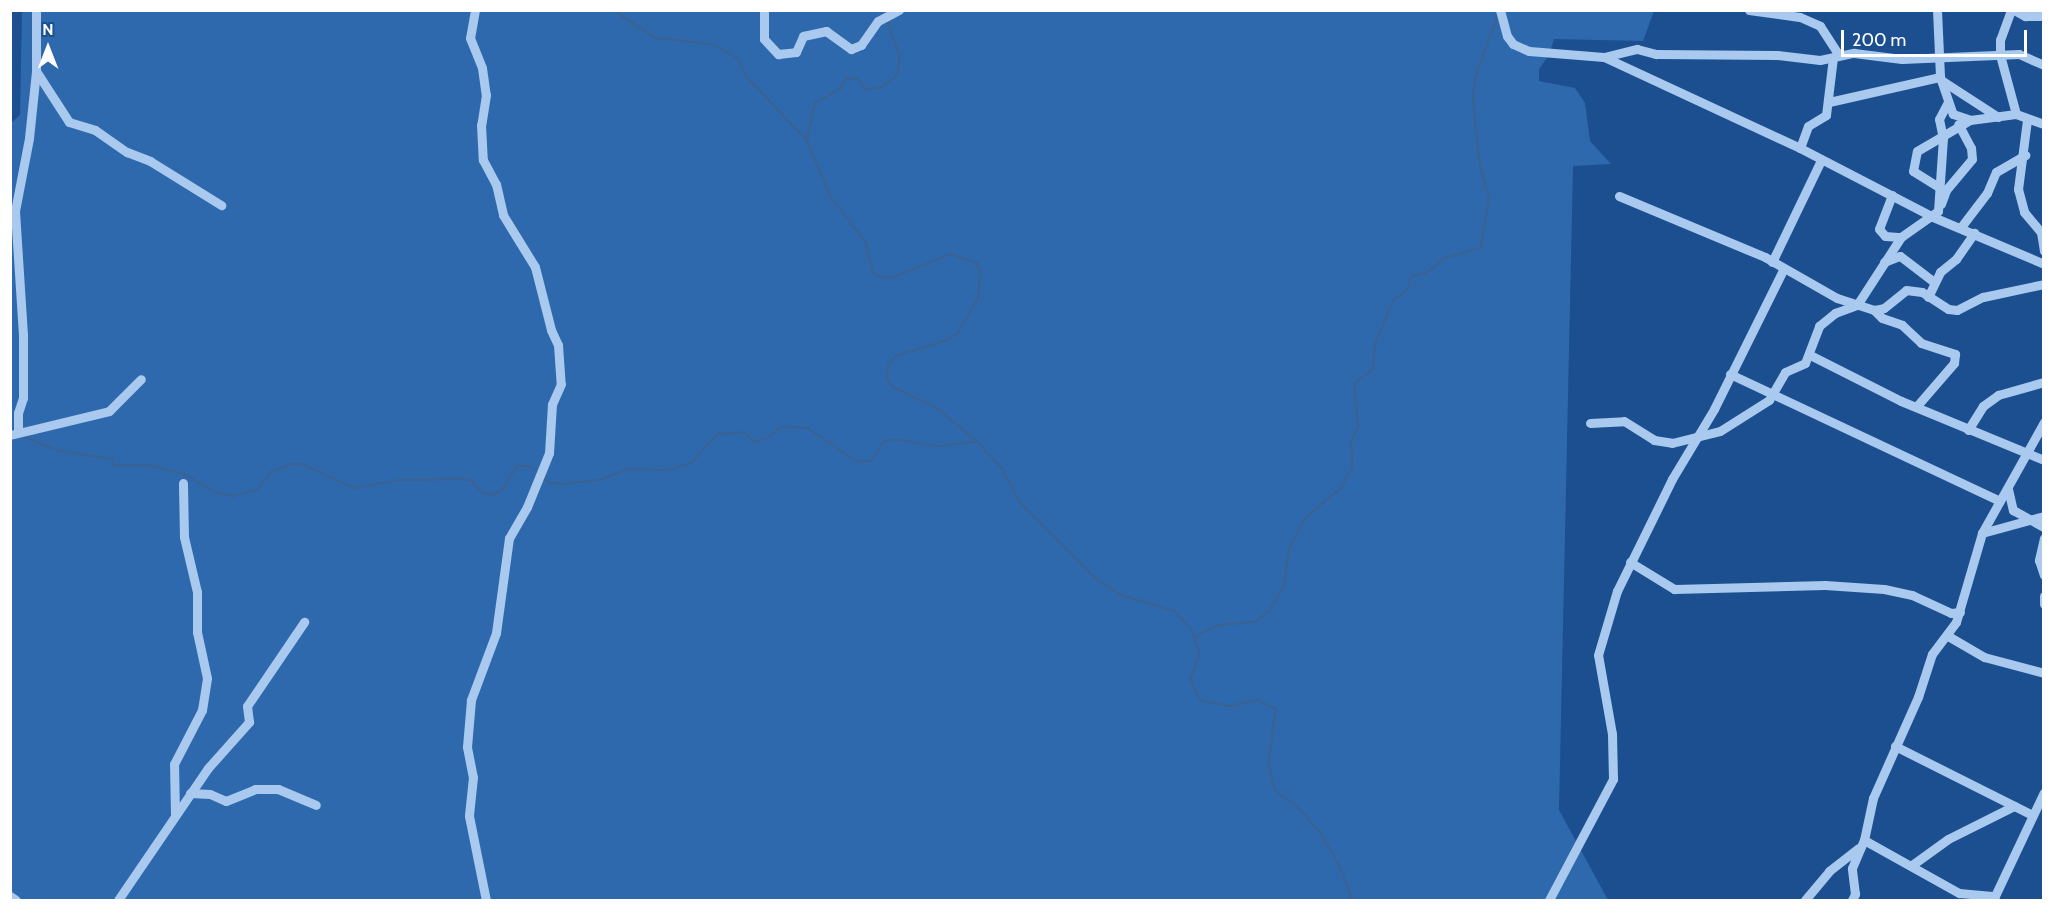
<!DOCTYPE html>
<style>
body{margin:0}
#map{position:relative;width:2054px;height:911px;overflow:hidden;background:#1b4f8f;font-family:Cabin,sans-serif}
div>[style]{position:absolute}
.green>*{inset:0;background:#2e69ad}
.stream>*{height:1.5px;margin:-0.75px;padding:0 0.75px;transform-origin:0.75px;border-radius:0.75px;background:#3c6290}
.minor>*{height:9px;margin:-4.5px;padding:0 4.5px;transform-origin:4.5px;border-radius:4.5px;background:#a9c9ee}
span{translate:-50% -50%;white-space:nowrap;text-align:center;line-height:1.15;-webkit-text-stroke:4.5px #1b4f8f;paint-order:stroke}
.frame{position:absolute;inset:0;border:12px solid #fff;pointer-events:none}
.north{position:absolute;left:18px;top:18px;width:60px;height:60px;-webkit-text-stroke:4px #1b4f8f;paint-order:stroke;rotate:0deg;font-size:16px;font-weight:700;line-height:24px;text-align:center;color:#fff}
.north::after{content:'';display:block;margin:auto;width:21px;height:27px;background:#fff;clip-path:polygon(50% 0,100% 100%,50% 72%,0 100%)}
.scale{position:absolute;left:1841px;top:30px;width:186px;height:27px;box-sizing:border-box;border:3px solid #fff;border-top:0;padding-left:8px;font-size:18px;line-height:21px;white-space:nowrap;color:#fff;-webkit-text-stroke:4px #1b4f8f;paint-order:stroke}
</style>
<div id="map">
<div class="green">
<div style="clip-path:polygon(22px 11px,1654px 11px,1643px 41px,1554px 39px,1549px 55px,1539px 69px,1539px 81px,1575px 88px,1585px 103px,1590px 141px,1611px 164px,1573px 166px,1559px 810px,1608px 900px,11px 900px,10px 124px,20px 115px)"></div>
</div>
<div class="stream">
<div style="left:613px;top:10px;width:51px;rotate:33.1deg"></div>
<div style="left:656px;top:38px;width:56px;rotate:6.1deg"></div>
<div style="left:712px;top:44px;width:31px;rotate:29deg"></div>
<div style="left:739px;top:59px;width:20px;rotate:66deg"></div>
<div style="left:747px;top:77px;width:87px;rotate:46.4deg"></div>
<div style="left:807px;top:140px;width:62px;rotate:67.2deg"></div>
<div style="left:831px;top:197px;width:57px;rotate:52.1deg"></div>
<div style="left:866px;top:242px;width:32px;rotate:77deg"></div>
<div style="left:873px;top:273px;width:9px;rotate:27deg"></div>
<div style="left:881px;top:277px;width:13px"></div>
<div style="left:894px;top:277px;width:61px;rotate:-22deg"></div>
<div style="left:951px;top:254px;width:28px;rotate:19deg"></div>
<div style="left:977px;top:263px;width:8px;rotate:60deg"></div>
<div style="left:981px;top:270px;width:28px;rotate:94deg"></div>
<div style="left:979px;top:298px;width:41px;rotate:121deg"></div>
<div style="left:958px;top:333px;width:11px;rotate:142deg"></div>
<div style="left:949px;top:340px;width:54px;rotate:162.9deg"></div>
<div style="left:897px;top:356px;width:11px;rotate:135deg"></div>
<div style="left:889px;top:364px;width:15px;rotate:98deg"></div>
<div style="left:887px;top:379px;width:10px;rotate:53deg"></div>
<div style="left:893px;top:387px;width:49px;rotate:25.5deg"></div>
<div style="left:937px;top:408px;width:52px;rotate:39.5deg"></div>
<div style="left:977px;top:441px;width:37px;rotate:47deg"></div>
<div style="left:1002px;top:468px;width:38px;rotate:62deg"></div>
<div style="left:1020px;top:502px;width:107px;rotate:45.4deg"></div>
<div style="left:1095px;top:578px;width:31px;rotate:33deg"></div>
<div style="left:1121px;top:595px;width:56px;rotate:16.5deg"></div>
<div style="left:1175px;top:611px;width:28px;rotate:49deg"></div>
<div style="left:1193px;top:632px;width:24px;rotate:73deg"></div>
<div style="left:1200px;top:655px;width:26px;rotate:111deg"></div>
<div style="left:1191px;top:679px;width:24px;rotate:66deg"></div>
<div style="left:1201px;top:701px;width:29px;rotate:10deg"></div>
<div style="left:1230px;top:706px;width:29px;rotate:-12deg"></div>
<div style="left:1258px;top:700px;width:20px;rotate:27deg"></div>
<div style="left:1276px;top:709px;width:56px;rotate:97.1deg"></div>
<div style="left:1269px;top:765px;width:28px;rotate:75deg"></div>
<div style="left:1276px;top:792px;width:22px;rotate:32deg"></div>
<div style="left:1295px;top:804px;width:38px;rotate:48deg"></div>
<div style="left:1320px;top:832px;width:37px;rotate:59deg"></div>
<div style="left:1339px;top:864px;width:39px;rotate:69deg"></div>
<div style="left:807px;top:140px;width:38px;rotate:-78deg"></div>
<div style="left:815px;top:103px;width:29px;rotate:-29deg"></div>
<div style="left:840px;top:89px;width:13px;rotate:-58deg"></div>
<div style="left:847px;top:78px;width:11px;rotate:5deg"></div>
<div style="left:858px;top:79px;width:14px;rotate:51deg"></div>
<div style="left:867px;top:90px;width:14px;rotate:-12deg"></div>
<div style="left:881px;top:87px;width:19px;rotate:-35deg"></div>
<div style="left:897px;top:76px;width:19px;rotate:-81deg"></div>
<div style="left:900px;top:57px;width:38px;rotate:-110deg"></div>
<div style="left:23px;top:436px;width:39px;rotate:23deg"></div>
<div style="left:59px;top:451px;width:56px;rotate:8.3deg"></div>
<div style="left:114px;top:459px;width:6px;rotate:90deg"></div>
<div style="left:114px;top:465px;width:33px"></div>
<div style="left:147px;top:465px;width:38px;rotate:14deg"></div>
<div style="left:184px;top:474px;width:36px;rotate:30deg"></div>
<div style="left:215px;top:492px;width:18px;rotate:13deg"></div>
<div style="left:233px;top:496px;width:25px;rotate:-14deg"></div>
<div style="left:257px;top:490px;width:23px;rotate:-52deg"></div>
<div style="left:271px;top:472px;width:22px;rotate:-22deg"></div>
<div style="left:291px;top:464px;width:10px"></div>
<div style="left:301px;top:464px;width:59px;rotate:24deg"></div>
<div style="left:355px;top:488px;width:45px;rotate:-10.3deg"></div>
<div style="left:399px;top:480px;width:63px;rotate:-0.9deg"></div>
<div style="left:462px;top:479px;width:10px;rotate:11deg"></div>
<div style="left:472px;top:481px;width:16px;rotate:47deg"></div>
<div style="left:483px;top:493px;width:11px;rotate:10deg"></div>
<div style="left:494px;top:495px;width:9px;rotate:-32deg"></div>
<div style="left:502px;top:490px;width:28px;rotate:-58deg"></div>
<div style="left:517px;top:466px;width:14px"></div>
<div style="left:531px;top:466px;width:9px;rotate:41deg"></div>
<div style="left:544px;top:477px;width:8px;rotate:45deg"></div>
<div style="left:550px;top:483px;width:12px;rotate:5deg"></div>
<div style="left:562px;top:484px;width:38px;rotate:-6deg"></div>
<div style="left:600px;top:480px;width:30px;rotate:-21deg"></div>
<div style="left:628px;top:469px;width:40px;rotate:1.4deg"></div>
<div style="left:668px;top:470px;width:24px;rotate:-17deg"></div>
<div style="left:691px;top:463px;width:40px;rotate:-47deg"></div>
<div style="left:718px;top:434px;width:26px;rotate:-4deg"></div>
<div style="left:744px;top:432px;width:15px;rotate:42deg"></div>
<div style="left:755px;top:442px;width:16px;rotate:-18deg"></div>
<div style="left:770px;top:437px;width:14px;rotate:-45deg"></div>
<div style="left:780px;top:427px;width:28px;rotate:2deg"></div>
<div style="left:808px;top:428px;width:60px;rotate:34.2deg"></div>
<div style="left:858px;top:462px;width:14px;rotate:-8deg"></div>
<div style="left:872px;top:460px;width:22px;rotate:-56deg"></div>
<div style="left:884px;top:442px;width:10px;rotate:-17deg"></div>
<div style="left:894px;top:439px;width:45px;rotate:9deg"></div>
<div style="left:938px;top:446px;width:39px;rotate:-7deg"></div>
<div style="left:1195px;top:637px;width:27px;rotate:-27deg"></div>
<div style="left:1219px;top:625px;width:36px;rotate:-5deg"></div>
<div style="left:1255px;top:622px;width:18px;rotate:-38deg"></div>
<div style="left:1269px;top:611px;width:28px;rotate:-58deg"></div>
<div style="left:1284px;top:587px;width:38px;rotate:-83deg"></div>
<div style="left:1289px;top:549px;width:35px;rotate:-63deg"></div>
<div style="left:1305px;top:518px;width:47px;rotate:-39.8deg"></div>
<div style="left:1341px;top:488px;width:24px;rotate:-62deg"></div>
<div style="left:1352px;top:467px;width:26px;rotate:-92deg"></div>
<div style="left:1351px;top:441px;width:16px;rotate:-63deg"></div>
<div style="left:1358px;top:427px;width:43px;rotate:-95.3deg"></div>
<div style="left:1354px;top:384px;width:24px;rotate:-38deg"></div>
<div style="left:1373px;top:369px;width:25px;rotate:-85deg"></div>
<div style="left:1375px;top:344px;width:47px;rotate:-67.3deg"></div>
<div style="left:1393px;top:301px;width:18px;rotate:-38deg"></div>
<div style="left:1407px;top:290px;width:15px;rotate:-70deg"></div>
<div style="left:1412px;top:276px;width:14px;rotate:-12deg"></div>
<div style="left:1426px;top:273px;width:24px;rotate:-38deg"></div>
<div style="left:1445px;top:258px;width:37px;rotate:-16deg"></div>
<div style="left:1481px;top:248px;width:51px;rotate:-80.9deg"></div>
<div style="left:1489px;top:198px;width:33px;rotate:-106deg"></div>
<div style="left:1480px;top:166px;width:66px;rotate:-96.1deg"></div>
<div style="left:1473px;top:100px;width:22px;rotate:-85deg"></div>
<div style="left:1475px;top:78px;width:65px;rotate:-70.2deg"></div>
</div>
<div class="minor">
<div style="left:475px;top:10px;width:28px;rotate:100deg"></div>
<div style="left:470px;top:38px;width:32px;rotate:68deg"></div>
<div style="left:482px;top:68px;width:27px;rotate:82deg"></div>
<div style="left:486px;top:95px;width:30px;rotate:99deg"></div>
<div style="left:481px;top:125px;width:35px;rotate:87deg"></div>
<div style="left:483px;top:160px;width:27px;rotate:62deg"></div>
<div style="left:496px;top:184px;width:32px;rotate:77deg"></div>
<div style="left:503px;top:215px;width:61px;rotate:58.4deg"></div>
<div style="left:535px;top:267px;width:65px;rotate:75.7deg"></div>
<div style="left:551px;top:330px;width:17px;rotate:65deg"></div>
<div style="left:558px;top:345px;width:39px;rotate:86deg"></div>
<div style="left:561px;top:384px;width:22px;rotate:114deg"></div>
<div style="left:552px;top:404px;width:49px;rotate:93.5deg"></div>
<div style="left:549px;top:453px;width:58px;rotate:112.2deg"></div>
<div style="left:527px;top:507px;width:36px;rotate:120deg"></div>
<div style="left:509px;top:538px;width:96px;rotate:97.8deg"></div>
<div style="left:496px;top:633px;width:72px;rotate:110.5deg"></div>
<div style="left:471px;top:700px;width:47px;rotate:94.9deg"></div>
<div style="left:467px;top:747px;width:31px;rotate:79deg"></div>
<div style="left:473px;top:777px;width:39px;rotate:96deg"></div>
<div style="left:469px;top:816px;width:86px;rotate:78.6deg"></div>
<div style="left:764px;top:10px;width:29px;rotate:90deg"></div>
<div style="left:764px;top:39px;width:21px;rotate:47deg"></div>
<div style="left:778px;top:54px;width:18px;rotate:-6deg"></div>
<div style="left:796px;top:52px;width:17px;rotate:-66deg"></div>
<div style="left:803px;top:36px;width:24px;rotate:-12deg"></div>
<div style="left:826px;top:31px;width:31px;rotate:36deg"></div>
<div style="left:851px;top:49px;width:11px;rotate:-22deg"></div>
<div style="left:861px;top:45px;width:29px;rotate:-55deg"></div>
<div style="left:878px;top:21px;width:24px;rotate:-28deg"></div>
<div style="left:1500px;top:10px;width:27px;rotate:75deg"></div>
<div style="left:1507px;top:36px;width:10px;rotate:53deg"></div>
<div style="left:1513px;top:44px;width:17px;rotate:24deg"></div>
<div style="left:1529px;top:51px;width:75px;rotate:4.6deg"></div>
<div style="left:1604px;top:57px;width:34px;rotate:-14deg"></div>
<div style="left:1637px;top:49px;width:20px;rotate:15deg"></div>
<div style="left:1656px;top:54px;width:121px;rotate:0.5deg"></div>
<div style="left:1777px;top:55px;width:43px;rotate:6.6deg"></div>
<div style="left:1820px;top:60px;width:35px;rotate:-12deg"></div>
<div style="left:1854px;top:53px;width:48px;rotate:7.1deg"></div>
<div style="left:1902px;top:59px;width:117px;rotate:-2.4deg"></div>
<div style="left:2019px;top:54px;width:27px;rotate:24deg"></div>
<div style="left:1749px;top:10px;width:51px;rotate:7.8deg"></div>
<div style="left:1800px;top:17px;width:22px;rotate:24deg"></div>
<div style="left:1820px;top:26px;width:35px;rotate:57deg"></div>
<div style="left:1937px;top:10px;width:67px;rotate:87.4deg"></div>
<div style="left:1940px;top:77px;width:39px;rotate:71deg"></div>
<div style="left:1953px;top:114px;width:18px;rotate:19deg"></div>
<div style="left:1970px;top:120px;width:46px;rotate:-7.4deg"></div>
<div style="left:2016px;top:114px;width:30px;rotate:20deg"></div>
<div style="left:2011px;top:10px;width:32px;rotate:110deg"></div>
<div style="left:2000px;top:40px;width:15px;rotate:90deg"></div>
<div style="left:2000px;top:55px;width:61px;rotate:74.8deg"></div>
<div style="left:2014px;top:10px;width:13px;rotate:29deg"></div>
<div style="left:2025px;top:16px;width:19px"></div>
<div style="left:1604px;top:57px;width:216px;rotate:24.9deg"></div>
<div style="left:1800px;top:148px;width:150px;rotate:27.4deg"></div>
<div style="left:1933px;top:217px;width:121px;rotate:22.9deg"></div>
<div style="left:36px;top:71px;width:61px;rotate:57.1deg"></div>
<div style="left:69px;top:122px;width:27px;rotate:17deg"></div>
<div style="left:95px;top:130px;width:39px;rotate:35deg"></div>
<div style="left:127px;top:152px;width:25px;rotate:21deg"></div>
<div style="left:150px;top:161px;width:84px;rotate:31.8deg"></div>
<div style="left:1941px;top:80px;width:68px;rotate:33deg"></div>
<div style="left:1829px;top:102px;width:114px;rotate:-12.7deg"></div>
<div style="left:2027px;top:120px;width:70px;rotate:97.4deg"></div>
<div style="left:2018px;top:189px;width:24px;rotate:75deg"></div>
<div style="left:2024px;top:212px;width:26px;rotate:50deg"></div>
<div style="left:2041px;top:232px;width:19px;rotate:81deg"></div>
<div style="left:1800px;top:148px;width:23px;rotate:-70deg"></div>
<div style="left:1808px;top:126px;width:21px;rotate:-31deg"></div>
<div style="left:1826px;top:115px;width:58px;rotate:-83.1deg"></div>
<div style="left:1937px;top:186px;width:28px;rotate:-148deg"></div>
<div style="left:1913px;top:171px;width:20px;rotate:-79deg"></div>
<div style="left:1917px;top:151px;width:61px;rotate:-30.3deg"></div>
<div style="left:1892px;top:195px;width:36px;rotate:111deg"></div>
<div style="left:1879px;top:229px;width:9px;rotate:49deg"></div>
<div style="left:1885px;top:236px;width:16px;rotate:4deg"></div>
<div style="left:1619px;top:196px;width:158px;rotate:22.7deg"></div>
<div style="left:1765px;top:257px;width:83px;rotate:29.7deg"></div>
<div style="left:1837px;top:298px;width:39px;rotate:18deg"></div>
<div style="left:1874px;top:310px;width:10px;rotate:-11deg"></div>
<div style="left:1884px;top:308px;width:28px;rotate:-39deg"></div>
<div style="left:1906px;top:290px;width:16px;rotate:7deg"></div>
<div style="left:1922px;top:292px;width:31px;rotate:33deg"></div>
<div style="left:1948px;top:309px;width:9px;rotate:6deg"></div>
<div style="left:1957px;top:310px;width:29px;rotate:-27deg"></div>
<div style="left:1983px;top:297px;width:62px;rotate:-12deg"></div>
<div style="left:1941px;top:204px;width:15px;rotate:-70deg"></div>
<div style="left:1946px;top:190px;width:40px;rotate:-50deg"></div>
<div style="left:1972px;top:159px;width:11px;rotate:-95deg"></div>
<div style="left:1971px;top:148px;width:27px;rotate:-118deg"></div>
<div style="left:1961px;top:227px;width:43px;rotate:-52.6deg"></div>
<div style="left:1987px;top:193px;width:23px;rotate:-67deg"></div>
<div style="left:1996px;top:172px;width:34px;rotate:-30deg"></div>
<div style="left:1772px;top:262px;width:113px;rotate:-64.3deg"></div>
<div style="left:1884px;top:262px;width:17px;rotate:-21deg"></div>
<div style="left:1900px;top:256px;width:43px;rotate:37.4deg"></div>
<div style="left:1928px;top:297px;width:28px;rotate:-64deg"></div>
<div style="left:1940px;top:272px;width:21px;rotate:-39deg"></div>
<div style="left:1956px;top:259px;width:32px;rotate:-55deg"></div>
<div style="left:1874px;top:310px;width:11px;rotate:45deg"></div>
<div style="left:1882px;top:318px;width:21px;rotate:19deg"></div>
<div style="left:1902px;top:325px;width:26px;rotate:43deg"></div>
<div style="left:1921px;top:343px;width:36px;rotate:18deg"></div>
<div style="left:1955px;top:354px;width:9px;rotate:96deg"></div>
<div style="left:1954px;top:363px;width:58px;rotate:130.8deg"></div>
<div style="left:1810px;top:355px;width:102px;rotate:26.8deg"></div>
<div style="left:1901px;top:401px;width:155px;rotate:22.4deg"></div>
<div style="left:1730px;top:374px;width:298px;rotate:25.2deg"></div>
<div style="left:1590px;top:423px;width:34px;rotate:-3deg"></div>
<div style="left:1624px;top:421px;width:36px;rotate:32deg"></div>
<div style="left:1654px;top:440px;width:18px;rotate:9deg"></div>
<div style="left:1672px;top:443px;width:49px;rotate:-14deg"></div>
<div style="left:1720px;top:431px;width:58px;rotate:-32.3deg"></div>
<div style="left:1769px;top:400px;width:32px;rotate:-60deg"></div>
<div style="left:1785px;top:372px;width:22px;rotate:-24deg"></div>
<div style="left:1805px;top:363px;width:40px;rotate:-69deg"></div>
<div style="left:1819px;top:326px;width:21px;rotate:-39deg"></div>
<div style="left:1835px;top:313px;width:23px;rotate:-20deg"></div>
<div style="left:1857px;top:305px;width:81px;rotate:-57.1deg"></div>
<div style="left:1901px;top:237px;width:45px;rotate:-35.1deg"></div>
<div style="left:1938px;top:211px;width:73px;rotate:-86.1deg"></div>
<div style="left:1943px;top:138px;width:19px;rotate:-102deg"></div>
<div style="left:1939px;top:119px;width:19px;rotate:-62deg"></div>
<div style="left:1968px;top:430px;width:28px;rotate:-58deg"></div>
<div style="left:1983px;top:406px;width:19px;rotate:-36deg"></div>
<div style="left:1998px;top:395px;width:48px;rotate:-15.8deg"></div>
<div style="left:18px;top:432px;width:19px;rotate:-90deg"></div>
<div style="left:18px;top:413px;width:16px;rotate:-72deg"></div>
<div style="left:23px;top:398px;width:63px;rotate:-90deg"></div>
<div style="left:23px;top:335px;width:124px;rotate:-93.7deg"></div>
<div style="left:15px;top:211px;width:74px;rotate:-79.1deg"></div>
<div style="left:29px;top:138px;width:67px;rotate:-84deg"></div>
<div style="left:36px;top:71px;width:61px;rotate:-90deg"></div>
<div style="left:10px;top:435px;width:102px;rotate:-13.6deg"></div>
<div style="left:109px;top:411px;width:45px;rotate:-45deg"></div>
<div style="left:2008px;top:489px;width:22px;rotate:77deg"></div>
<div style="left:2013px;top:510px;width:35px;rotate:29deg"></div>
<div style="left:1982px;top:533px;width:64px;rotate:-15.3deg"></div>
<div style="left:2044px;top:538px;width:23px;rotate:103deg"></div>
<div style="left:2039px;top:560px;width:16px;rotate:72deg"></div>
<div style="left:1630px;top:562px;width:52px;rotate:31.5deg"></div>
<div style="left:1674px;top:589px;width:151px;rotate:-1.5deg"></div>
<div style="left:1825px;top:585px;width:59px;rotate:3.9deg"></div>
<div style="left:1884px;top:589px;width:29px;rotate:12deg"></div>
<div style="left:1912px;top:595px;width:43px;rotate:24.8deg"></div>
<div style="left:1951px;top:613px;width:9px;rotate:-6deg"></div>
<div style="left:2044px;top:596px;width:8px;rotate:90deg"></div>
<div style="left:1948px;top:636px;width:42px;rotate:30.3deg"></div>
<div style="left:1984px;top:657px;width:62px;rotate:14.9deg"></div>
<div style="left:1895px;top:746px;width:153px;rotate:26.7deg"></div>
<div style="left:190px;top:793px;width:20px;rotate:3deg"></div>
<div style="left:210px;top:794px;width:17px;rotate:24deg"></div>
<div style="left:226px;top:801px;width:31px;rotate:-22deg"></div>
<div style="left:255px;top:789px;width:23px"></div>
<div style="left:278px;top:789px;width:41px;rotate:22.8deg"></div>
<div style="left:175px;top:814px;width:50px;rotate:-91.1deg"></div>
<div style="left:174px;top:764px;width:61px;rotate:-62.6deg"></div>
<div style="left:202px;top:710px;width:32px;rotate:-81deg"></div>
<div style="left:207px;top:678px;width:47px;rotate:-102.3deg"></div>
<div style="left:197px;top:632px;width:40px;rotate:-90deg"></div>
<div style="left:197px;top:592px;width:57px;rotate:-103.3deg"></div>
<div style="left:184px;top:537px;width:54px;rotate:-91.1deg"></div>
<div style="left:1864px;top:840px;width:109px;rotate:29.2deg"></div>
<div style="left:1959px;top:893px;width:36px;rotate:5deg"></div>
<div style="left:1912px;top:865px;width:44px;rotate:-35.8deg"></div>
<div style="left:1948px;top:839px;width:74px;rotate:-26.6deg"></div>
<div style="left:10px;top:896px;width:7px;rotate:34deg"></div>
<div style="left:118px;top:900px;width:160px;rotate:-55.7deg"></div>
<div style="left:208px;top:768px;width:62px;rotate:-48.3deg"></div>
<div style="left:249px;top:722px;width:16px;rotate:-97deg"></div>
<div style="left:247px;top:706px;width:102px;rotate:-55.8deg"></div>
<div style="left:1549px;top:900px;width:137px;rotate:-62.1deg"></div>
<div style="left:1613px;top:779px;width:45px;rotate:-91.3deg"></div>
<div style="left:1612px;top:734px;width:80px;rotate:-100deg"></div>
<div style="left:1598px;top:655px;width:67px;rotate:-73.5deg"></div>
<div style="left:1617px;top:591px;width:125px;rotate:-63.8deg"></div>
<div style="left:1672px;top:479px;width:82px;rotate:-59deg"></div>
<div style="left:1714px;top:409px;width:155px;rotate:-63.6deg"></div>
<div style="left:1805px;top:900px;width:38px;rotate:-50deg"></div>
<div style="left:1829px;top:871px;width:37px;rotate:-38deg"></div>
<div style="left:1852px;top:900px;width:7px;rotate:-63deg"></div>
<div style="left:1855px;top:894px;width:26px;rotate:-97deg"></div>
<div style="left:1852px;top:868px;width:30px;rotate:-67deg"></div>
<div style="left:1864px;top:840px;width:43px;rotate:-77.9deg"></div>
<div style="left:1873px;top:798px;width:111px;rotate:-66deg"></div>
<div style="left:1918px;top:697px;width:45px;rotate:-72deg"></div>
<div style="left:1932px;top:654px;width:40px;rotate:-53deg"></div>
<div style="left:1956px;top:622px;width:93px;rotate:-73.7deg"></div>
<div style="left:1982px;top:533px;width:127px;rotate:-60.8deg"></div>
<div style="left:1993px;top:900px;width:119px;rotate:-64.7deg"></div>
</div>
<div class="frame"></div>
<div class="north">N</div>
<div class="scale">200 m</div>
</div>
